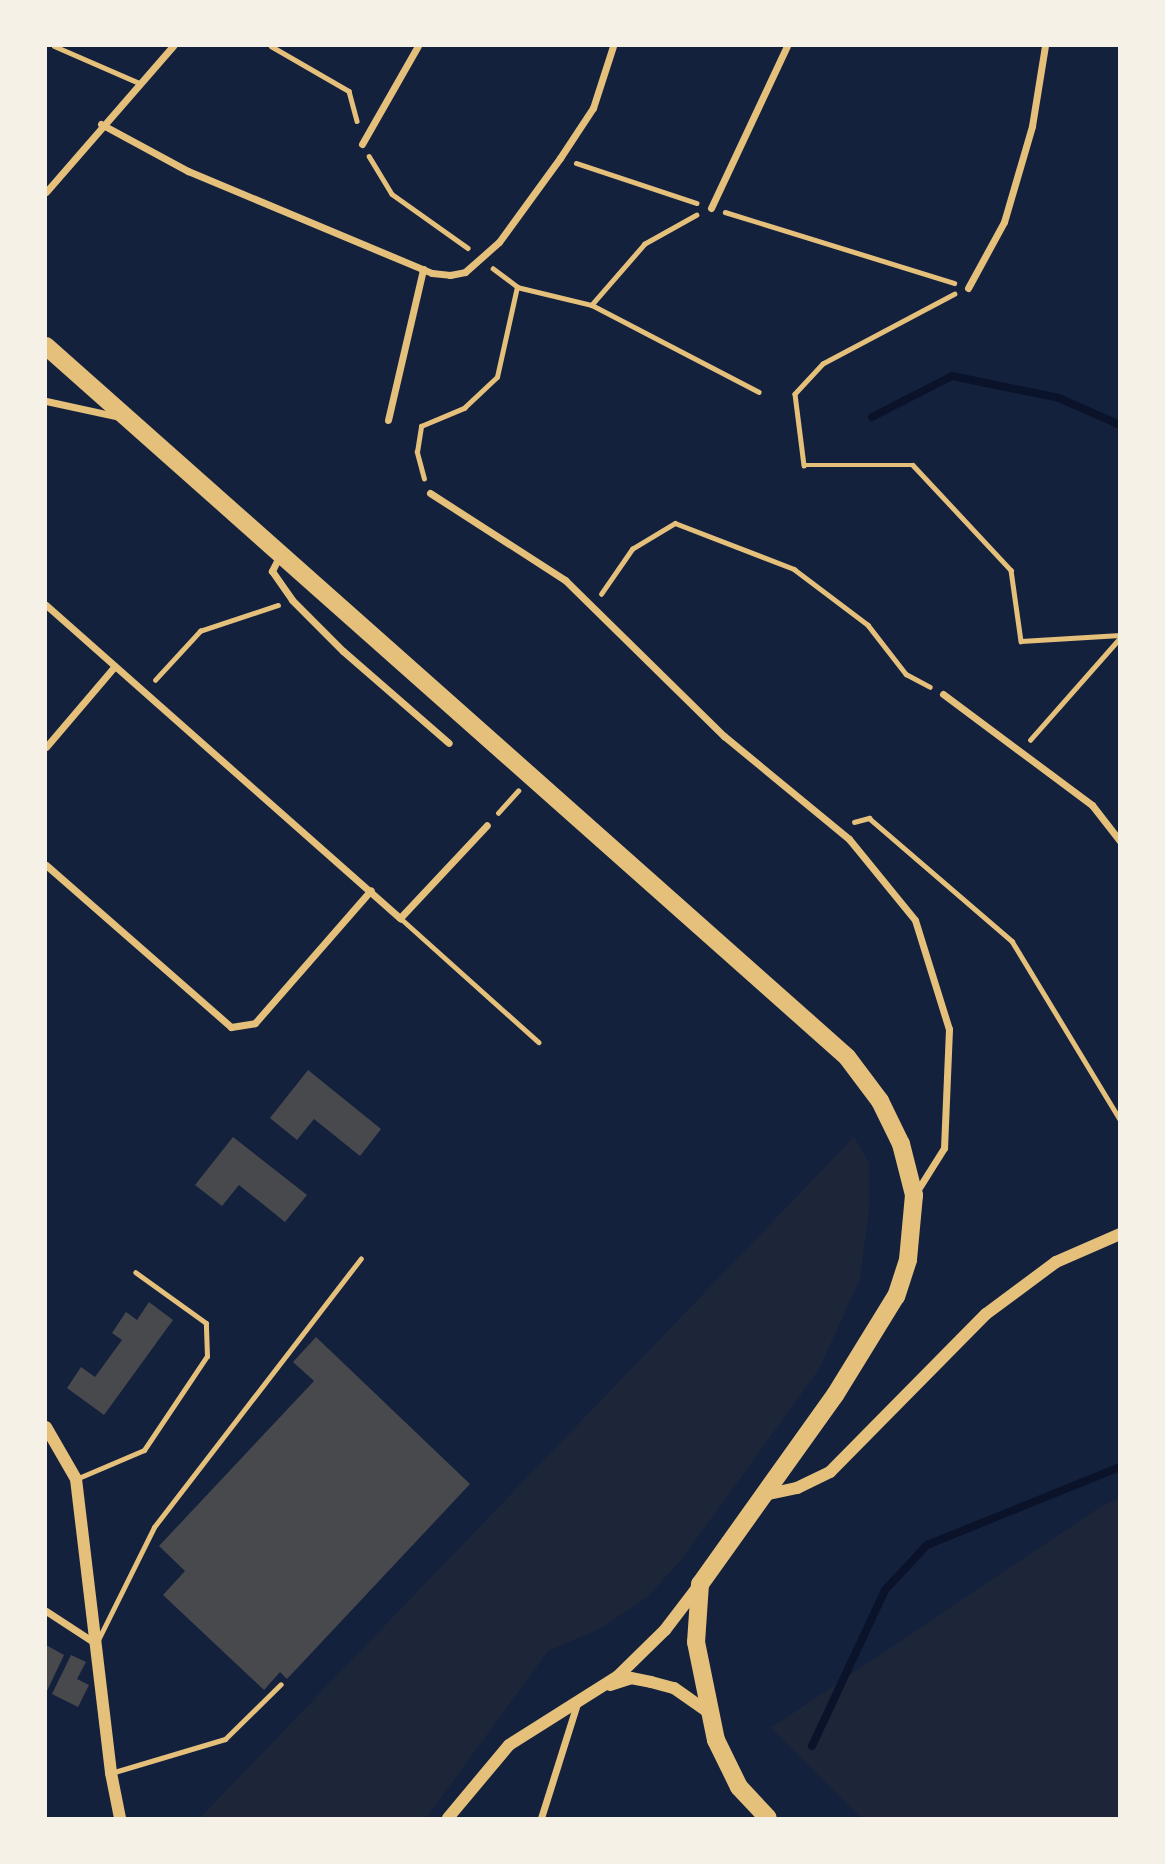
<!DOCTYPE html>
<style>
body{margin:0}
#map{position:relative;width:1165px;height:1864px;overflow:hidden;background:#14213d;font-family:Signika,sans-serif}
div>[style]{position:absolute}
.green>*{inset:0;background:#1d2539}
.stream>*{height:8px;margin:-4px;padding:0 4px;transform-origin:4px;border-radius:4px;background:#0b132b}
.building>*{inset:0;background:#48494c}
.path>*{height:4.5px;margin:-2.25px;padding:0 2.25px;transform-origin:2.25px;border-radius:2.25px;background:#e5c07b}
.service>*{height:5px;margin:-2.5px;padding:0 2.5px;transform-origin:2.5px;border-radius:2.5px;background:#e5c07b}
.minor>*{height:7px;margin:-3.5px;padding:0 3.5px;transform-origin:3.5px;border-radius:3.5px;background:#e5c07b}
.tertiary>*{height:12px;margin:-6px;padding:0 6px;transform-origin:6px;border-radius:6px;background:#e5c07b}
.primary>*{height:18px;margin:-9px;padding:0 9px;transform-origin:9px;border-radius:9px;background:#e5c07b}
span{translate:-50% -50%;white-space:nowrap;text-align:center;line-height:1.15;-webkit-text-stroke:5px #f6f1e7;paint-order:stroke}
.frame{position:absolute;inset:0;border:47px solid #f6f1e7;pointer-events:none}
</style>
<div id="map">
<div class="green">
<div style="clip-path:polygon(854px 1137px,869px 1163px,869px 1209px,860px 1279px,819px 1369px,681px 1560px,646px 1598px,601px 1628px,548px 1651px,426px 1818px,200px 1818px)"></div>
<div style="clip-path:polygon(1119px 1499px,1119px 1818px,861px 1818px,771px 1728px,1103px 1505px)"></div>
</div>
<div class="stream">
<div style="left:872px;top:417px;width:90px;rotate:-27.1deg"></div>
<div style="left:952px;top:376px;width:109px;rotate:11.6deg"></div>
<div style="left:1059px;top:398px;width:67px;rotate:23.9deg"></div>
<div style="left:812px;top:1746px;width:172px;rotate:-64.9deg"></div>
<div style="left:885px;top:1590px;width:62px;rotate:-47deg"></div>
<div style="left:927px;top:1545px;width:208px;rotate:-22deg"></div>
</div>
<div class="building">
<div style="clip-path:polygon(308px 1070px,381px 1129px,360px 1156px,314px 1119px,297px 1140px,270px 1118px)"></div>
<div style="clip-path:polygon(233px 1137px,307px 1195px,285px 1222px,239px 1185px,222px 1206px,195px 1185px)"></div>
<div style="clip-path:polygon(149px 1302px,173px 1320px,104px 1415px,67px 1388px,81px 1367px,95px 1377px,122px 1340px,112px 1333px,126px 1312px,137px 1320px)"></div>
<div style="clip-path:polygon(316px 1337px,470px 1484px,287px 1679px,280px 1672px,264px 1690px,163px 1595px,185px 1571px,159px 1546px,314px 1381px,293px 1362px)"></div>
<div style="clip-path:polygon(46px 1645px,64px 1655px,46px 1693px)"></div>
<div style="clip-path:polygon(71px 1655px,86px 1662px,77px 1679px,89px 1685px,78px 1707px,52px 1694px)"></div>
</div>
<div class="path">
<div style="left:271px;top:46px;width:90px;rotate:30deg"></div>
<div style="left:349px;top:91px;width:31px;rotate:75deg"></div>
<div style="left:369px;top:156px;width:44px;rotate:58.8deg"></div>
<div style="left:392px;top:194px;width:93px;rotate:35.4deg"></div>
<div style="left:576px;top:163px;width:127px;rotate:18.3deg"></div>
<div style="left:725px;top:212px;width:240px;rotate:17.2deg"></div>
<div style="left:697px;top:215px;width:60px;rotate:150.9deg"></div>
<div style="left:645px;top:244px;width:81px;rotate:131deg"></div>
<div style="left:592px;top:305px;width:188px;rotate:27.5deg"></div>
<div style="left:517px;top:287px;width:77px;rotate:13.5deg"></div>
<div style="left:955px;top:294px;width:149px;rotate:152.1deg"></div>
<div style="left:823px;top:364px;width:41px;rotate:133deg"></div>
<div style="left:795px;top:394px;width:72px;rotate:82.8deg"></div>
<div style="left:804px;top:465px;width:109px"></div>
<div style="left:913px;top:465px;width:144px;rotate:47deg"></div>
<div style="left:1011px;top:570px;width:72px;rotate:82deg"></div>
<div style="left:1021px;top:641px;width:99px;rotate:-3.5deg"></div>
<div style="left:424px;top:479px;width:28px;rotate:-105deg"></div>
<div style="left:417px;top:452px;width:26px;rotate:-81deg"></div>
<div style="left:421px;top:426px;width:47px;rotate:-22.7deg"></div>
<div style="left:464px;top:408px;width:45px;rotate:-43.2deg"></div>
<div style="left:497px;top:377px;width:92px;rotate:-77.5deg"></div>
<div style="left:517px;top:287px;width:30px;rotate:-143deg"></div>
<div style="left:601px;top:594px;width:55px;rotate:-55.4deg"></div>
<div style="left:632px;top:549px;width:50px;rotate:-31.2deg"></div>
<div style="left:675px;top:523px;width:128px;rotate:21.1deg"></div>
<div style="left:794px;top:569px;width:93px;rotate:37.1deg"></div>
<div style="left:868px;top:625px;width:62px;rotate:52.2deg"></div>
<div style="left:906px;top:674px;width:27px;rotate:28deg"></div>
<div style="left:155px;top:680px;width:67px;rotate:-47.4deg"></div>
<div style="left:200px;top:631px;width:82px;rotate:-18.4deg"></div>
<div style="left:1030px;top:740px;width:136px;rotate:-48.6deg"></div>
<div style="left:498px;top:813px;width:30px;rotate:-48deg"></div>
<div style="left:854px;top:822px;width:16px;rotate:-15deg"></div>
<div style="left:869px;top:818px;width:189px;rotate:40.7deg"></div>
<div style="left:1012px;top:941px;width:208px;rotate:58.8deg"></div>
</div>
<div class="service">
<div style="left:54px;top:46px;width:93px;rotate:23.5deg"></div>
<div style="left:400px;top:918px;width:186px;rotate:41.9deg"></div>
<div style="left:76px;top:1479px;width:74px;rotate:-23.1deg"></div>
<div style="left:144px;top:1450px;width:113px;rotate:-56.2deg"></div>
<div style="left:207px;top:1356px;width:33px;rotate:-92deg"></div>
<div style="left:206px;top:1323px;width:87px;rotate:-144.3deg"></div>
<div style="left:98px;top:1640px;width:126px;rotate:-63.6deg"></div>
<div style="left:154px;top:1527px;width:339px;rotate:-52.4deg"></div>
<div style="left:111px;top:1773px;width:119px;rotate:-16.6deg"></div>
<div style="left:225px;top:1739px;width:78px;rotate:-44.5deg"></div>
</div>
<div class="minor">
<div style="left:101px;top:124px;width:99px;rotate:28.4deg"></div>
<div style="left:188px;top:171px;width:264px;rotate:22.7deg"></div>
<div style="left:432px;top:273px;width:18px;rotate:6deg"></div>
<div style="left:450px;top:275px;width:15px;rotate:-11deg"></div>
<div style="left:465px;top:272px;width:45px;rotate:-41.4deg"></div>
<div style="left:499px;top:242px;width:104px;rotate:-54deg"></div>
<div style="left:560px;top:158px;width:60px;rotate:-56.6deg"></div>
<div style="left:593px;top:108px;width:65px;rotate:-72.1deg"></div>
<div style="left:362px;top:144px;width:113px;rotate:-60.3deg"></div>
<div style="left:46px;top:192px;width:194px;rotate:-49deg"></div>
<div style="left:711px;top:208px;width:179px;rotate:-64.9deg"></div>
<div style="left:968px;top:288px;width:75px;rotate:-61.4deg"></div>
<div style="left:1004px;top:222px;width:100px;rotate:-73.7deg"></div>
<div style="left:1032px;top:126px;width:81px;rotate:-80.8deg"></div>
<div style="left:46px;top:401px;width:76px;rotate:12.2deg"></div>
<div style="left:388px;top:420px;width:155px;rotate:-76.9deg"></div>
<div style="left:430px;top:493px;width:161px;rotate:32.8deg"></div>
<div style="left:565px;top:580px;width:223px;rotate:44.5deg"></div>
<div style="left:724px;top:736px;width:162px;rotate:39.5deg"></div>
<div style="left:849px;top:839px;width:104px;rotate:50.8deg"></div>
<div style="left:915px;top:920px;width:114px;rotate:72.7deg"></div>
<div style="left:949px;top:1029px;width:119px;rotate:92.4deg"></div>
<div style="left:944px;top:1148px;width:51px;rotate:122.1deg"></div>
<div style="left:280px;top:555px;width:18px;rotate:117deg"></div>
<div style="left:272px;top:571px;width:35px;rotate:55deg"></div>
<div style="left:292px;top:600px;width:72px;rotate:45deg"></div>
<div style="left:343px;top:651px;width:140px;rotate:41deg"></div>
<div style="left:46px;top:605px;width:473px;rotate:41.5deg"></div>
<div style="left:400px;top:918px;width:127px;rotate:-46.9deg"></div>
<div style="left:943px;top:694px;width:186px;rotate:36.7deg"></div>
<div style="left:1092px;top:805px;width:46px;rotate:52.1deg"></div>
<div style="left:46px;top:747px;width:106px;rotate:-49.6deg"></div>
<div style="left:46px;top:865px;width:246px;rotate:41.2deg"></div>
<div style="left:231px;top:1027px;width:24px;rotate:-9deg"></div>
<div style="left:255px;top:1023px;width:176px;rotate:-48.9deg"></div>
<div style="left:46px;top:1611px;width:59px;rotate:33.1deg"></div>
<div style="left:541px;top:1818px;width:120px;rotate:-72.5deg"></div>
</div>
<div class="tertiary">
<div style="left:46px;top:1427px;width:60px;rotate:60deg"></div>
<div style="left:76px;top:1479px;width:296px;rotate:83.2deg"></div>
<div style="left:111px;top:1773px;width:46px;rotate:78.7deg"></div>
<div style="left:764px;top:1495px;width:34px;rotate:-12deg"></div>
<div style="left:797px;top:1488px;width:37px;rotate:-26deg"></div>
<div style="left:830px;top:1472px;width:222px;rotate:-45.4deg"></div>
<div style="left:986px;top:1314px;width:87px;rotate:-36.6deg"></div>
<div style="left:1056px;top:1262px;width:70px;rotate:-23.6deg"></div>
<div style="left:610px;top:1685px;width:22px;rotate:-18deg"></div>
<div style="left:631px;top:1678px;width:20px;rotate:11deg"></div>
<div style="left:651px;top:1682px;width:24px;rotate:15deg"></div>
<div style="left:674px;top:1688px;width:42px;rotate:35.2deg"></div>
<div style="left:448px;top:1818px;width:95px;rotate:-50.1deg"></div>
<div style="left:509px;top:1745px;width:129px;rotate:-32.3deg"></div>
<div style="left:618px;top:1676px;width:66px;rotate:-44.4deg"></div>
<div style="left:665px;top:1630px;width:58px;rotate:-52.7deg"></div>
</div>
<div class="primary">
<div style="left:46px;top:346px;width:1071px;rotate:41.59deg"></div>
<div style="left:847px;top:1057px;width:55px;rotate:53.1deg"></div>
<div style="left:880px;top:1101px;width:48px;rotate:64deg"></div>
<div style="left:901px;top:1144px;width:53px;rotate:75.7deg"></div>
<div style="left:914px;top:1195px;width:65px;rotate:95.3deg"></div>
<div style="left:908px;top:1260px;width:38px;rotate:108deg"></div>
<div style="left:896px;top:1296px;width:116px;rotate:121.6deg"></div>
<div style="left:835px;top:1395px;width:232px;rotate:125.5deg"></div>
<div style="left:700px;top:1584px;width:58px;rotate:93.9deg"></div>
<div style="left:696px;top:1642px;width:100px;rotate:78.5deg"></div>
<div style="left:716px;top:1740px;width:52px;rotate:63.9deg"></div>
<div style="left:739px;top:1787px;width:42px;rotate:46.9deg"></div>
</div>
<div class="frame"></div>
</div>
